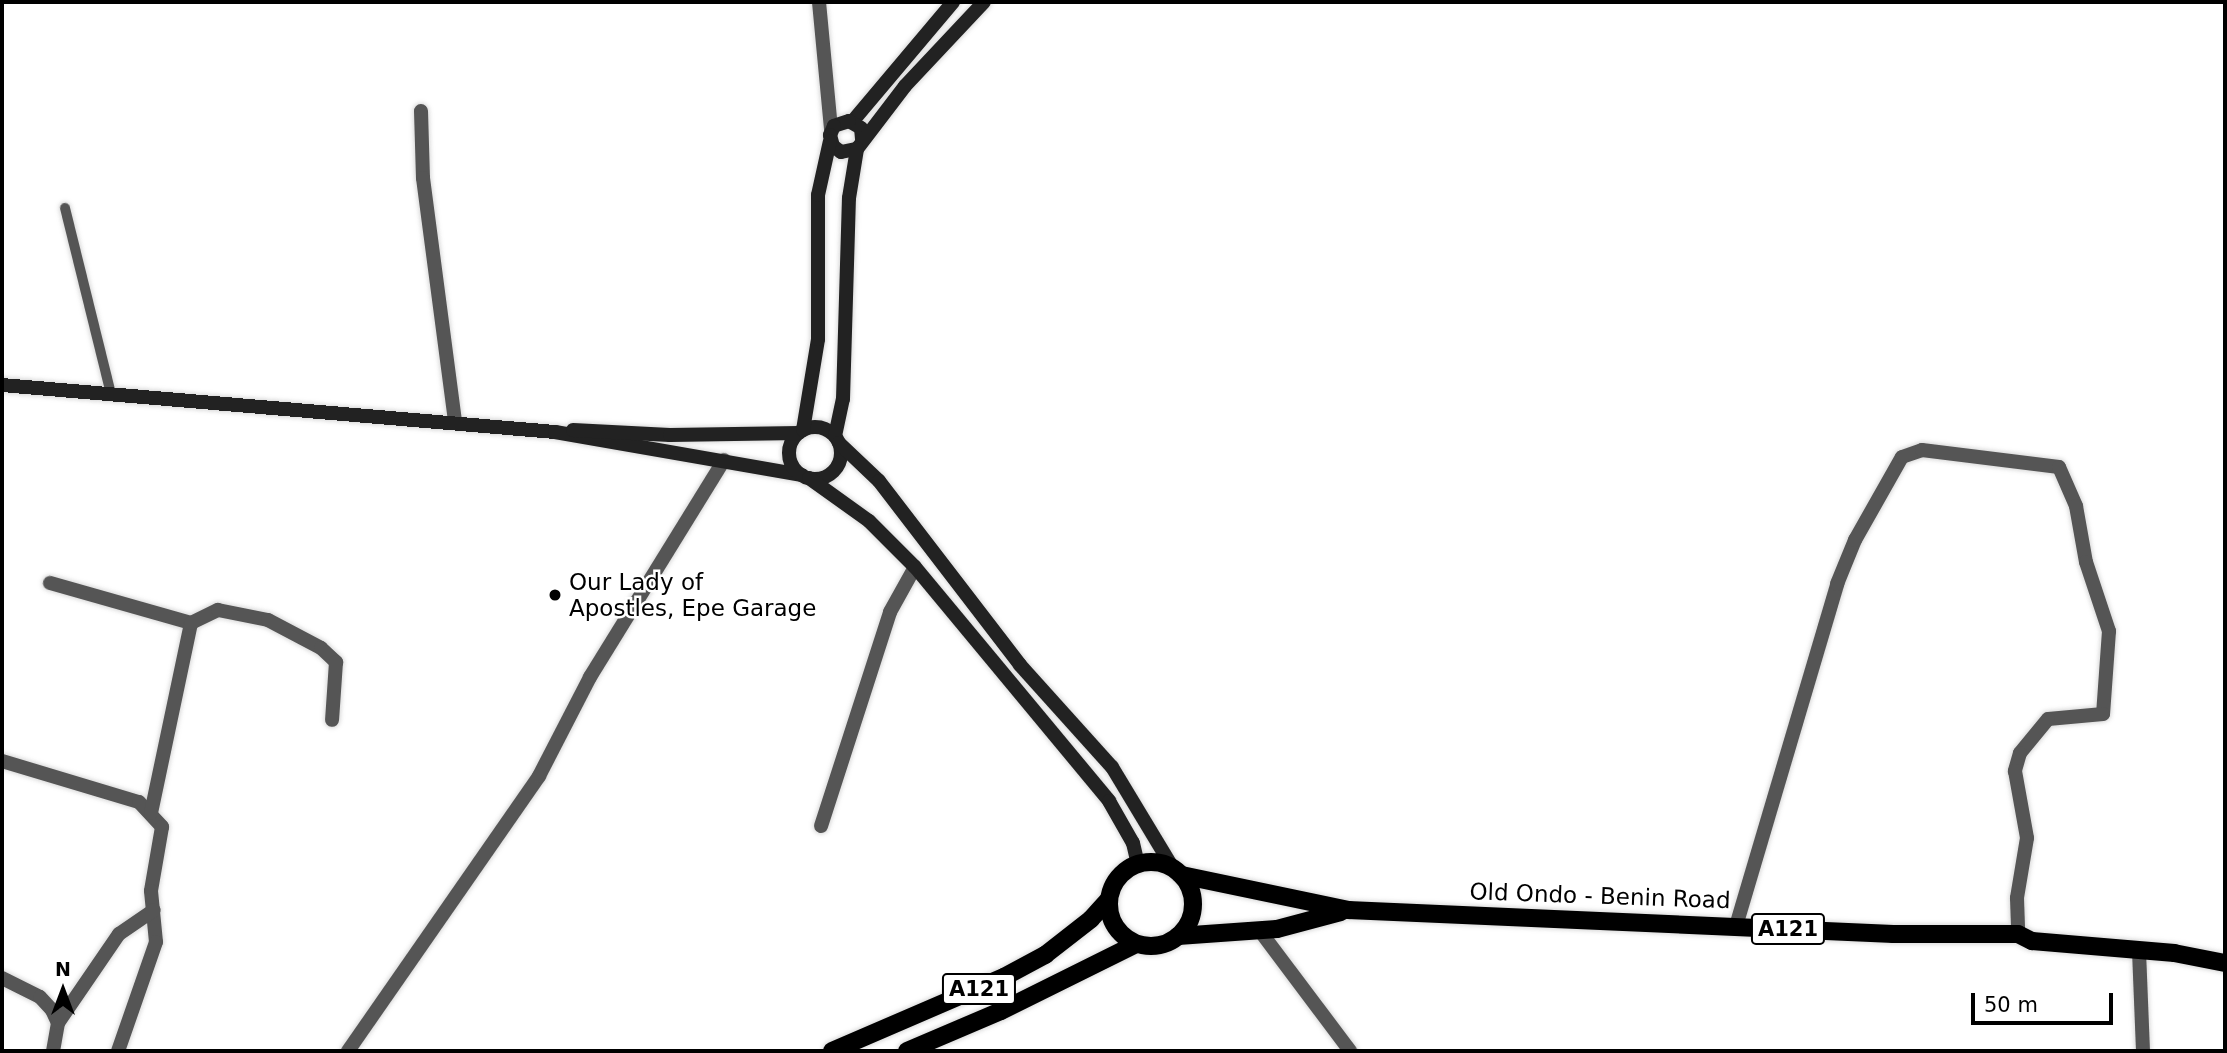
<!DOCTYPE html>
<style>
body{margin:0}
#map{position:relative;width:2227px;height:1053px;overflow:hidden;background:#fff;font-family:"DejaVu Sans",sans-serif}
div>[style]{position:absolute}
.roads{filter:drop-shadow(0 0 2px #dbdbdb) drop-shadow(0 0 2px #dbdbdb)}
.lane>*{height:10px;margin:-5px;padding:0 5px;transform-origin:5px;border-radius:5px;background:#555}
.street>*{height:14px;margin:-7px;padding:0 7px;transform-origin:7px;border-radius:7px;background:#555}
.secondary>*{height:14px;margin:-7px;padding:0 7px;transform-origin:7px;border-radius:7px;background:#222}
.secondary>.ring{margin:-7px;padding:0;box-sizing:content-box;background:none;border:14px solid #222;border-radius:50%}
.primary>*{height:18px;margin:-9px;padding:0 9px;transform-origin:9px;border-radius:9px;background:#000}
.primary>.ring{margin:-9px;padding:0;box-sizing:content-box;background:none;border:18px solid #000;border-radius:50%}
.dots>*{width:19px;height:19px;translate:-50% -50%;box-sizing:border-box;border:4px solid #fff;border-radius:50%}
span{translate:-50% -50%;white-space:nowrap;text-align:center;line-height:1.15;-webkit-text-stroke:5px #fff;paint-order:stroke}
.shield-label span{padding:2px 5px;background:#fff;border:2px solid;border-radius:5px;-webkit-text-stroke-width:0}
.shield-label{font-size:21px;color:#000;font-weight:700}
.poi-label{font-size:23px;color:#000}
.left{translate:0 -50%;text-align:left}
.street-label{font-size:23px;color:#000}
.frame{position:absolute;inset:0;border:4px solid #000;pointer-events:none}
.north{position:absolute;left:28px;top:955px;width:70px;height:70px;-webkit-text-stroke:5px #fff;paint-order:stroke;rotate:0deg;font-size:19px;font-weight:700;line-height:28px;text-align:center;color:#000}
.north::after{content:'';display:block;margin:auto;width:24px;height:32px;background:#000;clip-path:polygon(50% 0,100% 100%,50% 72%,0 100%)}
.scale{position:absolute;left:1971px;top:993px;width:142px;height:32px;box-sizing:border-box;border:4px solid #000;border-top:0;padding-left:9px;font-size:21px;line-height:24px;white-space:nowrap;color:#000;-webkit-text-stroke:5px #fff;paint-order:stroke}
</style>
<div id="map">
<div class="roads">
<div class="lane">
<div style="left:65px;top:208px;width:192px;rotate:76.1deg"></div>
</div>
<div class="street">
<div style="left:819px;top:2px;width:129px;rotate:84.6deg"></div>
<div style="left:421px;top:111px;width:67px;rotate:88.3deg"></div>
<div style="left:423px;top:178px;width:245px;rotate:82.5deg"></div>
<div style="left:50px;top:583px;width:147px;rotate:15.8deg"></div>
<div style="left:2px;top:761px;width:143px;rotate:16.7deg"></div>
<div style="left:139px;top:802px;width:34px;rotate:47deg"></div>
<div style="left:162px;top:827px;width:65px;rotate:99.8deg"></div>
<div style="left:151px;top:891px;width:51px;rotate:84.4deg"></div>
<div style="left:156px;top:942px;width:115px;rotate:109.2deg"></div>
<div style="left:151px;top:813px;width:194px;rotate:-78.1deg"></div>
<div style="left:191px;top:623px;width:30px;rotate:-26deg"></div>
<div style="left:218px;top:610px;width:51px;rotate:11.3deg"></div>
<div style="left:268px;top:620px;width:60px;rotate:27.8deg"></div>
<div style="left:321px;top:648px;width:21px;rotate:43deg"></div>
<div style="left:336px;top:662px;width:58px;rotate:93.9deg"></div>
<div style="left:821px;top:826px;width:225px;rotate:-72.1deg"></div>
<div style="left:890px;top:612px;width:51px;rotate:-60.9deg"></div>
<div style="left:1736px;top:926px;width:357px;rotate:-73.5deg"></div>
<div style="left:1837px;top:584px;width:48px;rotate:-67.8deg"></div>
<div style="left:1855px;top:540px;width:95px;rotate:-60.5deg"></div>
<div style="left:1902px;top:457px;width:21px;rotate:-19deg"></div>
<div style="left:1922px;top:450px;width:138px;rotate:7.1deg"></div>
<div style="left:2059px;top:467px;width:43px;rotate:66.4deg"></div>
<div style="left:2076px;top:506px;width:57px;rotate:79.9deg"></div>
<div style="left:2086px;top:562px;width:73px;rotate:71.6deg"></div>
<div style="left:2109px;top:631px;width:83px;rotate:94.1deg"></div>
<div style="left:2103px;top:714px;width:55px;rotate:174.8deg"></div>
<div style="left:2048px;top:719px;width:44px;rotate:129.5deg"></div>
<div style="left:2020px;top:753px;width:19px;rotate:106deg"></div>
<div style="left:2015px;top:771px;width:68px;rotate:79.8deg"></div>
<div style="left:2027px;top:838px;width:61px;rotate:99.5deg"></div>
<div style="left:2017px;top:898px;width:36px;rotate:88deg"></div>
<div style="left:1260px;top:931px;width:150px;rotate:53.1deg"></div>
<div style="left:2139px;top:951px;width:100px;rotate:87.7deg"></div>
<div style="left:2px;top:978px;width:42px;rotate:26.6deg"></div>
<div style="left:40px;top:997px;width:18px;rotate:47deg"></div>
<div style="left:52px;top:1010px;width:14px;rotate:65deg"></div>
<div style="left:58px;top:1023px;width:28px;rotate:100deg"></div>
<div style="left:58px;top:1023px;width:108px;rotate:-55.6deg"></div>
<div style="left:119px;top:934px;width:42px;rotate:-34.4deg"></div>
<div style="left:348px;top:1051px;width:335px;rotate:-55.2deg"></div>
<div style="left:539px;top:776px;width:111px;rotate:-62.7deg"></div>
<div style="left:590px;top:677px;width:255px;rotate:-58.3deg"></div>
</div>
<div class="secondary">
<div style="left:852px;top:122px;width:157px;rotate:-49.9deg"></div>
<div style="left:862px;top:139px;width:11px;rotate:-95deg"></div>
<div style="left:861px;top:128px;width:14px;rotate:-150deg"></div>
<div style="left:849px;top:121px;width:16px;rotate:162deg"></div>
<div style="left:834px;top:126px;width:10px;rotate:114deg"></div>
<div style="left:830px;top:135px;width:11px;rotate:75deg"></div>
<div style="left:833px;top:146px;width:10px;rotate:37deg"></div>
<div style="left:841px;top:152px;width:16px;rotate:-11deg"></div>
<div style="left:857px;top:149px;width:79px;rotate:-52.7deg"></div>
<div style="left:905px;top:86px;width:115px;rotate:-46.8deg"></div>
<div style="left:2px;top:385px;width:555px;rotate:4.86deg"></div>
<div style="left:555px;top:432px;width:251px;rotate:9.9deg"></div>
<div class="ring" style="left:789px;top:427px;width:38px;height:38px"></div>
<div style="left:573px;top:430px;width:97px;rotate:3deg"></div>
<div style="left:670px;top:435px;width:129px;rotate:-0.9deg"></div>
<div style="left:803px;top:430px;width:92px;rotate:-80.6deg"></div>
<div style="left:818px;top:339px;width:144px;rotate:-90deg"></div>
<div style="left:818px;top:195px;width:55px;rotate:-77.5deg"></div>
<div style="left:835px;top:436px;width:38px;rotate:-78deg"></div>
<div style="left:843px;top:399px;width:201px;rotate:-88.3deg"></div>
<div style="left:849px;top:198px;width:50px;rotate:-80.7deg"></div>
<div style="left:839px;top:443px;width:55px;rotate:43.5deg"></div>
<div style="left:879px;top:481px;width:232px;rotate:52.5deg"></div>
<div style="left:1020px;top:665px;width:137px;rotate:48deg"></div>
<div style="left:1112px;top:767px;width:118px;rotate:58.9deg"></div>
<div style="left:809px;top:478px;width:74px;rotate:35.6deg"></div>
<div style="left:869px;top:521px;width:65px;rotate:45deg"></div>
<div style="left:915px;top:567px;width:304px;rotate:50.3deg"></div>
<div style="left:1109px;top:801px;width:48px;rotate:60.3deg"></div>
<div style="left:1133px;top:843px;width:22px;rotate:77deg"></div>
</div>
<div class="primary">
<div class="ring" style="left:1109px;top:862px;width:66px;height:66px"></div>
<div style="left:1181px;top:875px;width:171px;rotate:11.8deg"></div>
<div style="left:1348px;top:910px;width:546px;rotate:2.52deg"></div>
<div style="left:1893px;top:934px;width:125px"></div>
<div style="left:2018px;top:934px;width:16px;rotate:27deg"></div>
<div style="left:2032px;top:941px;width:143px;rotate:4.8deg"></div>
<div style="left:2174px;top:953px;width:52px;rotate:11.1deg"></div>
<div style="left:1178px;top:936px;width:99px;rotate:-4deg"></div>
<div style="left:1277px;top:929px;width:66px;rotate:-14.9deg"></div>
<div style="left:832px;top:1051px;width:187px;rotate:-23.3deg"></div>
<div style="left:1004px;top:977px;width:47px;rotate:-28.2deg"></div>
<div style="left:1045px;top:955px;width:58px;rotate:-38deg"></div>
<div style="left:1091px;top:919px;width:27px;rotate:-48deg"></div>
<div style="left:907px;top:1051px;width:102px;rotate:-23.1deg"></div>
<div style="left:1001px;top:1011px;width:151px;rotate:-26.4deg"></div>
</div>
</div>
<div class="dots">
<div style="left:555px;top:595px;background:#000"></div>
</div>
<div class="shield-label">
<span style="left:1788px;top:929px">A121</span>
<span style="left:979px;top:989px">A121</span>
</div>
<div class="poi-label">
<span class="left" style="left:569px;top:595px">Our Lady of<br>Apostles, Epe Garage</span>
</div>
<div class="street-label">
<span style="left:1600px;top:896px;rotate:2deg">Old Ondo - Benin Road</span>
</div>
<div class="frame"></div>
<div class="north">N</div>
<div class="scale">50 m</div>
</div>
